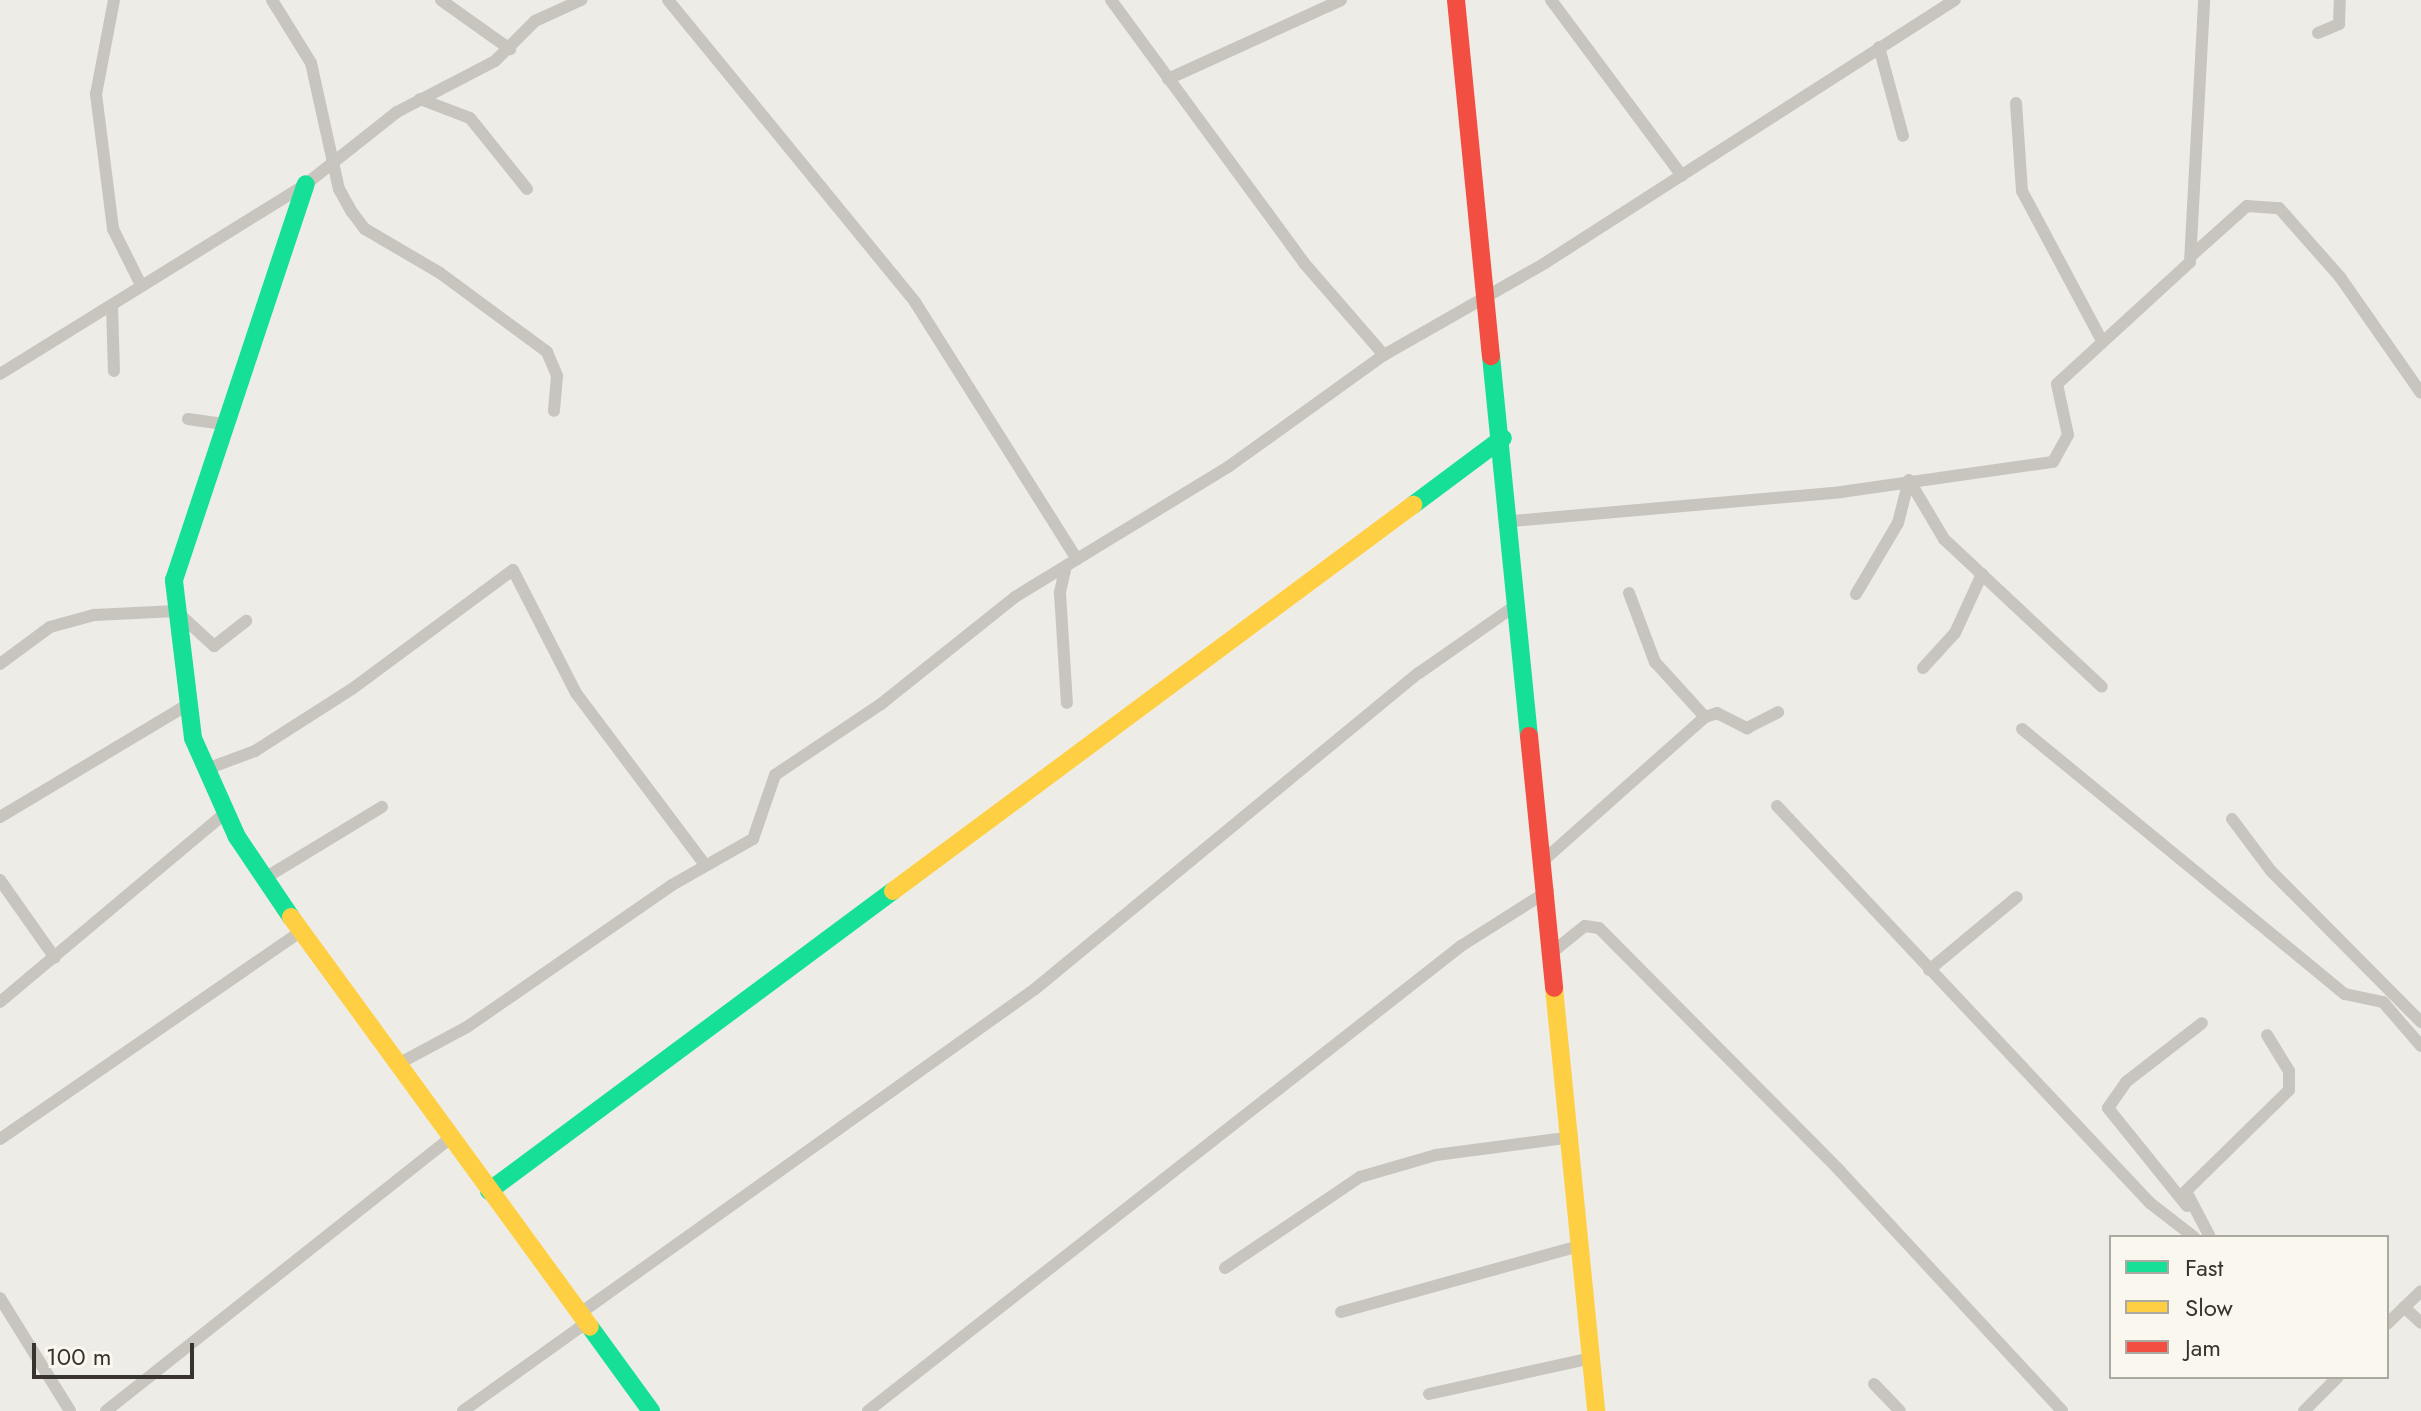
<!DOCTYPE html>
<style>
body{margin:0}
#map{position:relative;width:2421px;height:1411px;overflow:hidden;background:#eeece6;font-family:Jost,sans-serif}
div>[style]{position:absolute}
.street>*{height:12px;margin:-6px;padding:0 6px;transform-origin:6px;border-radius:6px;background:#c8c5be}
.fast>*{height:18px;margin:-9px;padding:0 9px;transform-origin:9px;border-radius:9px;background:#16e098}
.slow>*{height:18px;margin:-9px;padding:0 9px;transform-origin:9px;border-radius:9px;background:#ffcf43}
.jam>*{height:18px;margin:-9px;padding:0 9px;transform-origin:9px;border-radius:9px;background:#f24e42}
span{translate:-50% -50%;white-space:nowrap;text-align:center;line-height:1.15;-webkit-text-stroke:6px #f9f7ee;paint-order:stroke}
.legend{position:absolute;left:2109px;top:1235px;width:280px;height:144px;box-sizing:border-box;background:#f9f7ee;border:2px solid #aca9a0;margin:0;padding:10px 14px;list-style:none;font-size:24px;color:#38332c}
.legend li{display:flex;align-items:center;gap:16px;height:40px}
.legend b{width:40px;border:2px solid #aca9a0}
.scale{position:absolute;left:32px;top:1343px;width:162px;height:36px;box-sizing:border-box;border:4px solid #38332c;border-top:0;padding-left:10px;font-size:24px;line-height:28px;white-space:nowrap;color:#38332c;-webkit-text-stroke:6px #f9f7ee;paint-order:stroke}
</style>
<div id="map">
<div class="street">
<div style="left:114px;top:0;width:96px;rotate:100.8deg"></div>
<div style="left:96px;top:94px;width:136px;rotate:82.8deg"></div>
<div style="left:113px;top:229px;width:63px;rotate:63.4deg"></div>
<div style="left:272px;top:0;width:74px;rotate:58.2deg"></div>
<div style="left:311px;top:63px;width:129px;rotate:77.5deg"></div>
<div style="left:339px;top:189px;width:26px;rotate:61deg"></div>
<div style="left:352px;top:212px;width:21px;rotate:53deg"></div>
<div style="left:365px;top:229px;width:87px;rotate:30.4deg"></div>
<div style="left:440px;top:273px;width:133px;rotate:36.4deg"></div>
<div style="left:547px;top:352px;width:26px;rotate:67deg"></div>
<div style="left:557px;top:376px;width:35px;rotate:95deg"></div>
<div style="left:441px;top:0;width:85px;rotate:35.4deg"></div>
<div style="left:668px;top:0;width:390px;rotate:50.7deg"></div>
<div style="left:915px;top:302px;width:304px;rotate:57.8deg"></div>
<div style="left:1111px;top:0;width:326px;rotate:53.7deg"></div>
<div style="left:1304px;top:263px;width:122px;rotate:49deg"></div>
<div style="left:1384px;top:355px;width:185px;rotate:-29.7deg"></div>
<div style="left:1545px;top:263px;width:487px;rotate:-32.7deg"></div>
<div style="left:1551px;top:0;width:219px;rotate:53.3deg"></div>
<div style="left:2318px;top:33px;width:23px;rotate:-23deg"></div>
<div style="left:2339px;top:24px;width:24px;rotate:-88deg"></div>
<div style="left:1879px;top:47px;width:92px;rotate:74.9deg"></div>
<div style="left:1168px;top:79px;width:190px;rotate:-24.5deg"></div>
<div style="left:420px;top:99px;width:53px;rotate:20.8deg"></div>
<div style="left:470px;top:118px;width:91px;rotate:51.2deg"></div>
<div style="left:2016px;top:103px;width:88px;rotate:86.1deg"></div>
<div style="left:2022px;top:191px;width:170px;rotate:61.9deg"></div>
<div style="left:2191px;top:256px;width:75px;rotate:-41.8deg"></div>
<div style="left:2247px;top:206px;width:32px;rotate:4deg"></div>
<div style="left:2279px;top:208px;width:92px;rotate:48.5deg"></div>
<div style="left:2340px;top:277px;width:141px;rotate:55.1deg"></div>
<div style="left:112px;top:305px;width:66px;rotate:88.3deg"></div>
<div style="left:0;top:374px;width:360px;rotate:-31.8deg"></div>
<div style="left:306px;top:184px;width:116px;rotate:-38.4deg"></div>
<div style="left:397px;top:112px;width:110px;rotate:-27.5deg"></div>
<div style="left:495px;top:61px;width:57px;rotate:-45deg"></div>
<div style="left:535px;top:21px;width:51px;rotate:-24.5deg"></div>
<div style="left:188px;top:419px;width:36px;rotate:8deg"></div>
<div style="left:1512px;top:521px;width:330px;rotate:-5deg"></div>
<div style="left:1841px;top:492px;width:214px;rotate:-8.1deg"></div>
<div style="left:2053px;top:462px;width:31px;rotate:-61deg"></div>
<div style="left:2068px;top:435px;width:52px;rotate:-102.2deg"></div>
<div style="left:2057px;top:384px;width:180px;rotate:-42.5deg"></div>
<div style="left:2190px;top:262px;width:262px;rotate:-86.9deg"></div>
<div style="left:1066px;top:566px;width:28px;rotate:103deg"></div>
<div style="left:1060px;top:593px;width:110px;rotate:86.4deg"></div>
<div style="left:1629px;top:593px;width:74px;rotate:69.4deg"></div>
<div style="left:1655px;top:662px;width:74px;rotate:47.7deg"></div>
<div style="left:1856px;top:594px;width:82px;rotate:-59.4deg"></div>
<div style="left:1898px;top:523px;width:44px;rotate:-75.7deg"></div>
<div style="left:1909px;top:480px;width:69px;rotate:59.3deg"></div>
<div style="left:1944px;top:539px;width:216px;rotate:43.1deg"></div>
<div style="left:0;top:664px;width:62px;rotate:-36.5deg"></div>
<div style="left:50px;top:627px;width:46px;rotate:-15.3deg"></div>
<div style="left:94px;top:615px;width:82px;rotate:-2.8deg"></div>
<div style="left:176px;top:611px;width:52px;rotate:42.6deg"></div>
<div style="left:214px;top:646px;width:41px;rotate:-38deg"></div>
<div style="left:1923px;top:668px;width:47px;rotate:-47.6deg"></div>
<div style="left:1955px;top:633px;width:65px;rotate:-65.4deg"></div>
<div style="left:2022px;top:729px;width:418px;rotate:39.4deg"></div>
<div style="left:2345px;top:994px;width:39px;rotate:12deg"></div>
<div style="left:2383px;top:1002px;width:58px;rotate:49.2deg"></div>
<div style="left:204px;top:770px;width:54px;rotate:-20.4deg"></div>
<div style="left:255px;top:751px;width:115px;rotate:-32.6deg"></div>
<div style="left:352px;top:689px;width:200px;rotate:-36.5deg"></div>
<div style="left:513px;top:570px;width:138px;rotate:62.9deg"></div>
<div style="left:576px;top:693px;width:215px;rotate:53.1deg"></div>
<div style="left:1777px;top:806px;width:545px;rotate:46.79deg"></div>
<div style="left:2150px;top:1203px;width:56px;rotate:37.7deg"></div>
<div style="left:0;top:817px;width:220px;rotate:-30.9deg"></div>
<div style="left:2232px;top:819px;width:65px;rotate:53.1deg"></div>
<div style="left:2271px;top:871px;width:213px;rotate:45.2deg"></div>
<div style="left:1545px;top:859px;width:214px;rotate:-41.6deg"></div>
<div style="left:1705px;top:717px;width:13px;rotate:-18deg"></div>
<div style="left:1717px;top:713px;width:34px;rotate:27deg"></div>
<div style="left:1747px;top:728px;width:35px;rotate:-27deg"></div>
<div style="left:265px;top:878px;width:137px;rotate:-31.3deg"></div>
<div style="left:0;top:880px;width:95px;rotate:54.8deg"></div>
<div style="left:1555px;top:950px;width:38px;rotate:-39deg"></div>
<div style="left:1585px;top:926px;width:14px;rotate:8deg"></div>
<div style="left:1599px;top:928px;width:342px;rotate:45.2deg"></div>
<div style="left:1840px;top:1171px;width:327px;rotate:47.2deg"></div>
<div style="left:1929px;top:970px;width:114px;rotate:-39.7deg"></div>
<div style="left:0;top:1002px;width:292px;rotate:-40deg"></div>
<div style="left:398px;top:1064px;width:78px;rotate:-28.2deg"></div>
<div style="left:467px;top:1027px;width:249px;rotate:-34.7deg"></div>
<div style="left:672px;top:885px;width:93px;rotate:-29.6deg"></div>
<div style="left:753px;top:839px;width:68px;rotate:-71deg"></div>
<div style="left:775px;top:775px;width:128px;rotate:-33.8deg"></div>
<div style="left:881px;top:704px;width:171px;rotate:-38.6deg"></div>
<div style="left:1015px;top:597px;width:250px;rotate:-31.4deg"></div>
<div style="left:1228px;top:467px;width:192px;rotate:-35.7deg"></div>
<div style="left:0;top:1139px;width:366px;rotate:-34.6deg"></div>
<div style="left:2187px;top:1206px;width:126px;rotate:-128.9deg"></div>
<div style="left:2108px;top:1108px;width:32px;rotate:-55deg"></div>
<div style="left:2126px;top:1082px;width:96px;rotate:-37.8deg"></div>
<div style="left:2210px;top:1237px;width:52px;rotate:-117.6deg"></div>
<div style="left:2186px;top:1191px;width:144px;rotate:-44.4deg"></div>
<div style="left:2289px;top:1090px;width:19px;rotate:-90deg"></div>
<div style="left:2289px;top:1071px;width:42px;rotate:-121.4deg"></div>
<div style="left:1225px;top:1268px;width:163px;rotate:-34deg"></div>
<div style="left:1360px;top:1177px;width:79px;rotate:-16.1deg"></div>
<div style="left:1436px;top:1155px;width:137px;rotate:-7.5deg"></div>
<div style="left:0;top:1298px;width:133px;rotate:58.2deg"></div>
<div style="left:2404px;top:1307px;width:23px;rotate:43deg"></div>
<div style="left:1341px;top:1312px;width:247px;rotate:-15.5deg"></div>
<div style="left:579px;top:1314px;width:560px;rotate:-35.48deg"></div>
<div style="left:1035px;top:989px;width:497px;rotate:-39.5deg"></div>
<div style="left:1419px;top:673px;width:118px;rotate:-35deg"></div>
<div style="left:2387px;top:1324px;width:47px;rotate:-44.1deg"></div>
<div style="left:1874px;top:1384px;width:37px;rotate:46deg"></div>
<div style="left:1429px;top:1394px;width:166px;rotate:-12.5deg"></div>
<div style="left:106px;top:1411px;width:440px;rotate:-38.4deg"></div>
<div style="left:463px;top:1411px;width:151px;rotate:-35.6deg"></div>
<div style="left:868px;top:1411px;width:754px;rotate:-38.1deg"></div>
<div style="left:1461px;top:946px;width:103px;rotate:-32.3deg"></div>
<div style="left:2304px;top:1411px;width:48px;rotate:-45deg"></div>
</div>
<div class="fast">
<div style="left:1491px;top:356px;width:382px;rotate:84.3deg"></div>
<div style="left:1413px;top:505px;width:112px;rotate:-36.7deg"></div>
<div style="left:291px;top:917px;width:97px;rotate:-124deg"></div>
<div style="left:237px;top:837px;width:108px;rotate:-114deg"></div>
<div style="left:193px;top:738px;width:159px;rotate:-96.9deg"></div>
<div style="left:174px;top:580px;width:417px;rotate:-71.6deg"></div>
<div style="left:489px;top:1191px;width:503px;rotate:-36.6deg"></div>
<div style="left:590px;top:1327px;width:104px;rotate:54deg"></div>
</div>
<div class="slow">
<div style="left:893px;top:891px;width:648px;rotate:-36.59deg"></div>
<div style="left:291px;top:917px;width:507px;rotate:53.9deg"></div>
<div style="left:1554px;top:988px;width:425px;rotate:84.3deg"></div>
</div>
<div class="jam">
<div style="left:1456px;top:0;width:358px;rotate:84.4deg"></div>
<div style="left:1529px;top:736px;width:253px;rotate:84.3deg"></div>
</div>
<ul class="legend">
<li><b style="height:10px;background:#16e098"></b>Fast</li>
<li><b style="height:10px;background:#ffcf43"></b>Slow</li>
<li><b style="height:10px;background:#f24e42"></b>Jam</li>
</ul>
<div class="scale">100 m</div>
</div>
